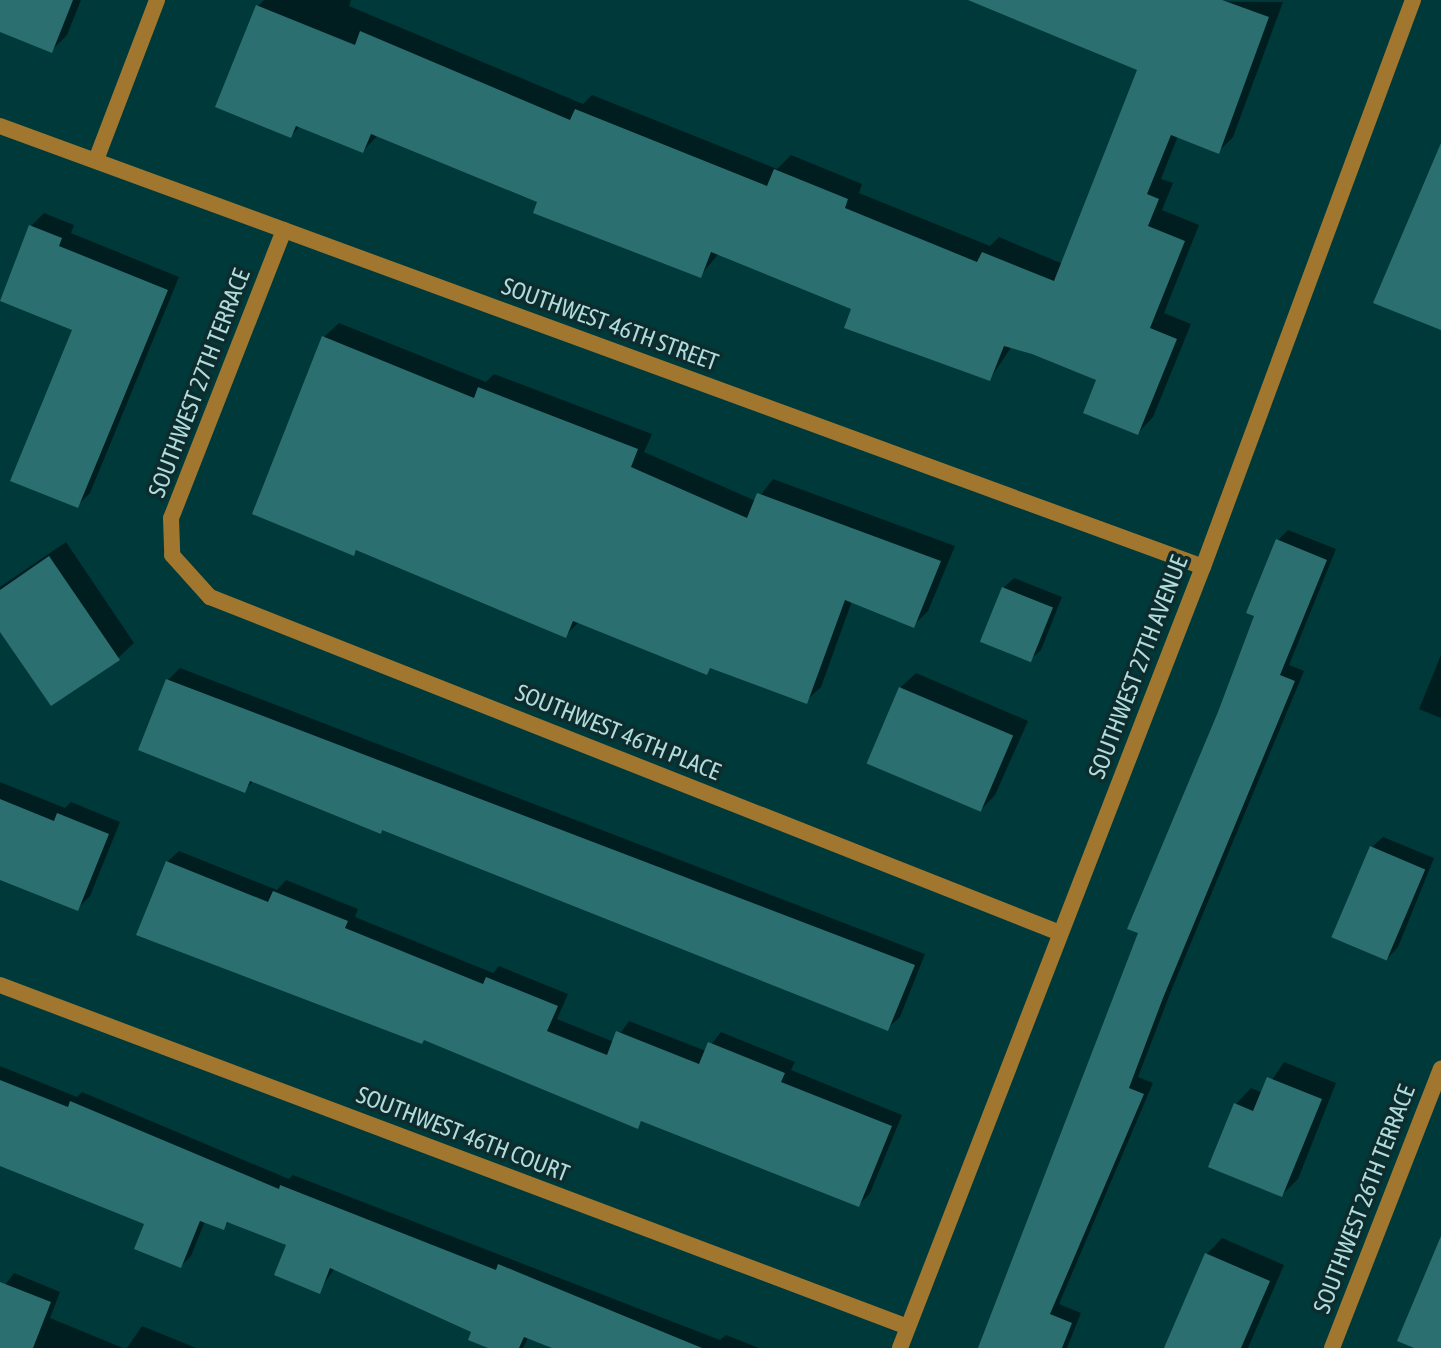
<!DOCTYPE html>
<style>
body{margin:0}
#map{position:relative;width:1441px;height:1348px;overflow:hidden;background:#00393a;font-family:"Asap Condensed",sans-serif}
div>[style]{position:absolute}
.shadow>*{inset:0;background:#0007}
.building>*{inset:0;background:#2c6f70;transform-origin:0 0}
.minor>*{height:16px;margin:-8px;padding:0 8px;transform-origin:8px;border-radius:8px;background:#a1762f}
span{translate:-50% -50%;white-space:nowrap;text-align:center;line-height:1.15;-webkit-text-stroke:7px #0e2c2d;paint-order:stroke}
.street-label{font-size:24px;color:#b1dcdc}
</style>
<div id="map">
<div class="shadow">
<div style="clip-path:polygon(0 0,81px 0,67px 35px,51px 51px,0 30px)"></div>
<div style="clip-path:polygon(264px 0,351px 0,349px 6px,583px 104px,592px 95px,777px 169px,791px 155px,862px 184px,859px 193px,990px 246px,999px 237px,1063px 264px,1139px 68px,999px 0,1283px 2px,1233px 137px,1218px 152px,1178px 136px,1161px 179px,1173px 183px,1162px 210px,1199px 225px,1164px 313px,1191px 324px,1153px 417px,1138px 433px,1098px 379px,1033px 352px,1012px 346px,990px 379px,854px 308px,719px 253px,701px 275px,540px 200px,378px 135px,363px 151px,300px 126px,291px 136px,258px 6px)"></div>
<div style="clip-path:polygon(44px 213px,74px 225px,71px 233px,179px 277px,90px 493px,77px 506px,74px 329px,31px 226px)"></div>
<div style="clip-path:polygon(339px 323px,486px 382px,494px 374px,652px 434px,644px 452px,756px 501px,773px 479px,955px 546px,928px 611px,914px 625px,852px 601px,821px 687px,806px 701px,712px 666px,706px 672px,580px 621px,565px 636px,358px 549px,354px 554px,324px 337px)"></div>
<div style="clip-path:polygon(1288px 530px,1336px 549px,1289px 665px,1304px 671px,1173px 986px,1138px 1077px,1153px 1083px,1059px 1304px,1081px 1313px,1067px 1348px,1001px 1348px,1140px 932px,1256px 615px,1278px 540px)"></div>
<div style="clip-path:polygon(66px 542px,134px 643px,118px 658px,0 628px,0 587px)"></div>
<div style="clip-path:polygon(1014px 578px,1062px 597px,1041px 650px,1030px 660px,1003px 588px)"></div>
<div style="clip-path:polygon(1441px 655px,1441px 718px,1419px 709px)"></div>
<div style="clip-path:polygon(180px 668px,925px 954px,900px 1017px,888px 1028px,384px 828px,254px 781px,244px 790px,168px 680px)"></div>
<div style="clip-path:polygon(916px 673px,1028px 721px,995px 795px,980px 811px,900px 688px)"></div>
<div style="clip-path:polygon(0 782px,65px 808px,71px 802px,120px 822px,90px 896px,77px 909px,0 879px)"></div>
<div style="clip-path:polygon(1383px 837px,1434px 858px,1398px 947px,1388px 958px,1372px 847px)"></div>
<div style="clip-path:polygon(179px 851px,277px 890px,286px 880px,358px 909px,355px 917px,493px 973px,499px 966px,568px 994px,557px 1019px,614px 1042px,629px 1021px,706px 1051px,721px 1032px,795px 1062px,791px 1070px,902px 1115px,870px 1193px,859px 1205px,643px 1120px,637px 1126px,167px 862px)"></div>
<div style="clip-path:polygon(1284px 1062px,1336px 1083px,1298px 1179px,1282px 1195px,1236px 1104px,1251px 1088px,1263px 1093px)"></div>
<div style="clip-path:polygon(0 1066px,77px 1097px,82px 1092px,289px 1179px,293px 1175px,720px 1340px,726px 1335px,759px 1348px,557px 1348px,529px 1336px,523px 1348px,494px 1348px,473px 1331px,335px 1268px,319px 1291px,288px 1244px,230px 1221px,223px 1228px,205px 1221px,191px 1256px,181px 1266px,146px 1223px,0 1164px)"></div>
<div style="clip-path:polygon(1222px 1238px,1284px 1265px,1248px 1348px,1166px 1348px,1207px 1254px)"></div>
<div style="clip-path:polygon(14px 1273px,60px 1292px,50px 1318px,123px 1348px,0 1348px,0 1292px)"></div>
<div style="clip-path:polygon(142px 1326px,196px 1348px,127px 1348px)"></div>
</div>
<div class="building">
<div style="clip-path:polygon(0 0,73px 0,52px 53px,0 32px)"></div>
<div style="clip-path:polygon(968px 0,1222px 0,1269px 17px,1219px 154px,1171px 135px,1147px 194px,1159px 199px,1148px 226px,1185px 241px,1150px 328px,1177px 339px,1138px 435px,1083px 413px,1096px 380px,1032px 354px,1004px 346px,990px 381px,844px 328px,851px 309px,711px 252px,701px 278px,533px 213px,537px 202px,371px 134px,363px 153px,296px 126px,291px 138px,215px 107px,256px 5px,355px 45px,360px 31px,570px 120px,575px 109px,767px 186px,774px 169px,848px 199px,845px 208px,977px 262px,982px 252px,1054px 281px,1137px 70px)"></div>
<div style="clip-path:polygon(1441px 143px,1441px 330px,1373px 303px)"></div>
<div style="clip-path:polygon(29px 225px,62px 238px,59px 246px,168px 290px,78px 508px,10px 481px,72px 330px,0 301px)"></div>
<div style="clip-path:polygon(322px 336px,474px 398px,478px 387px,638px 449px,631px 467px,747px 518px,757px 493px,941px 561px,914px 628px,845px 600px,807px 704px,710px 668px,707px 675px,573px 621px,566px 638px,356px 550px,354px 556px,252px 514px)"></div>
<div style="clip-path:polygon(1276px 539px,1327px 560px,1280px 675px,1295px 681px,1163px 998px,1129px 1088px,1144px 1094px,1050px 1314px,1072px 1323px,1062px 1348px,978px 1348px,1138px 933px,1127px 929px,1218px 712px,1254px 616px,1246px 613px)"></div>
<div style="clip-path:polygon(49px 556px,120px 660px,51px 706px,0 632px,0 590px)"></div>
<div style="left:1002px;top:587px;width:55px;height:59px;rotate:22deg"></div>
<div style="clip-path:polygon(166px 679px,915px 965px,888px 1031px,382px 830px,381px 834px,250px 781px,245px 793px,138px 750px)"></div>
<div style="left:899px;top:687px;width:124px;height:83px;rotate:23deg"></div>
<div style="clip-path:polygon(0 799px,54px 821px,57px 813px,109px 834px,78px 911px,0 880px)"></div>
<div style="left:1370px;top:846px;width:60px;height:99px;rotate:23deg"></div>
<div style="clip-path:polygon(166px 861px,268px 902px,273px 891px,348px 921px,345px 928px,483px 984px,486px 977px,558px 1006px,547px 1031px,607px 1055px,616px 1031px,699px 1064px,708px 1042px,785px 1073px,781px 1082px,892px 1126px,859px 1207px,641px 1121px,638px 1129px,424px 1040px,422px 1044px,136px 935px)"></div>
<div style="clip-path:polygon(1267px 1077px,1322px 1099px,1282px 1197px,1208px 1167px,1234px 1103px,1253px 1111px)"></div>
<div style="clip-path:polygon(0 1080px,68px 1107px,70px 1101px,279px 1189px,280px 1185px,496px 1270px,498px 1264px,702px 1348px,552px 1348px,524px 1337px,519px 1348px,488px 1348px,468px 1340px,471px 1332px,330px 1268px,320px 1294px,274px 1275px,286px 1245px,227px 1222px,224px 1230px,200px 1221px,181px 1268px,134px 1249px,144px 1224px,0 1166px)"></div>
<div style="clip-path:polygon(1441px 1236px,1441px 1348px,1414px 1348px,1397px 1341px)"></div>
<div style="clip-path:polygon(1205px 1253px,1270px 1281px,1241px 1348px,1164px 1348px)"></div>
<div style="clip-path:polygon(0 1282px,51px 1302px,33px 1348px,0 1348px)"></div>
</div>
<div class="minor">
<div style="left:0;top:126px;width:1281px;rotate:20.13deg"></div>
<div style="left:96px;top:160px;width:171px;rotate:-69.1deg"></div>
<div style="left:284px;top:230px;width:309px;rotate:111.4deg"></div>
<div style="left:171px;top:518px;width:37px;rotate:88deg"></div>
<div style="left:172px;top:555px;width:57px;rotate:47.9deg"></div>
<div style="left:210px;top:597px;width:914px;rotate:21.57deg"></div>
<div style="left:0;top:985px;width:970px;rotate:20.64deg"></div>
<div style="left:900px;top:1348px;width:838px;rotate:-68.8deg"></div>
<div style="left:1203px;top:567px;width:605px;rotate:-69.68deg"></div>
<div style="left:1332px;top:1348px;width:300px;rotate:-68.7deg"></div>
</div>
<div class="street-label">
<span style="left:610px;top:324px;rotate:20deg">SOUTHWEST 46TH STREET</span>
<span style="left:199px;top:383px;rotate:-69deg">SOUTHWEST 27TH TERRACE</span>
<span style="left:1138px;top:667px;rotate:-69deg">SOUTHWEST 27TH AVENUE</span>
<span style="left:618px;top:732px;rotate:22deg">SOUTHWEST 46TH PLACE</span>
<span style="left:463px;top:1134px;rotate:21deg">SOUTHWEST 46TH COURT</span>
<span style="left:1364px;top:1199px;rotate:-69deg">SOUTHWEST 26TH TERRACE</span>
</div>
</div>
